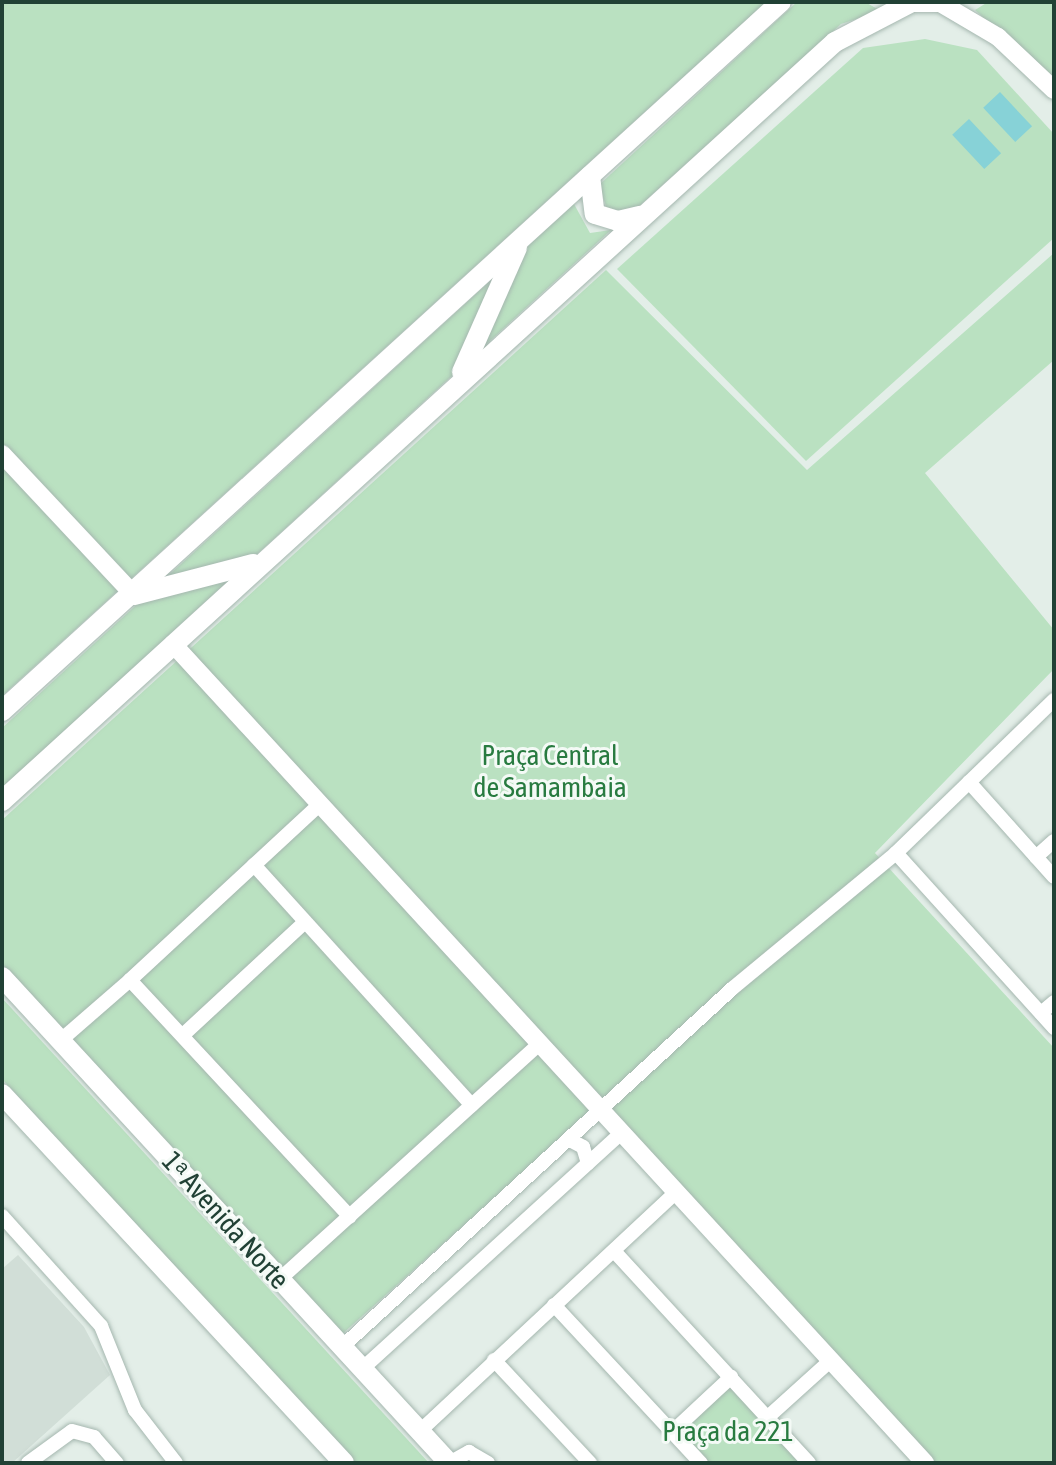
<!DOCTYPE html>
<meta charset="utf-8">
<style>
body{margin:0}
#map{position:relative;width:1056px;height:1465px;overflow:hidden;background:#e3eee8;font-family:"Asap Condensed",sans-serif}
div>[style]{position:absolute}
.built>*{inset:0;background:#d1ded7}
.green>*{inset:0;background:#bae1c1}
.water>*{inset:0;background:#87d2d7;transform-origin:0 0}
.roads{filter:drop-shadow(0 0 2px #a5b7af) drop-shadow(0 0 2px #a5b7af)}
.minor>*{height:14px;margin:-7px;padding:0 7px;transform-origin:7px;border-radius:7px;background:#fff}
.tertiary>*{height:18px;margin:-9px;padding:0 9px;transform-origin:9px;border-radius:9px;background:#fff}
.secondary>*{height:20px;margin:-10px;padding:0 10px;transform-origin:10px;border-radius:10px;background:#fff}
span{translate:-50% -50%;white-space:nowrap;text-align:center;line-height:1.15;-webkit-text-stroke:6px #f4faf6;paint-order:stroke}
.park-label{font-size:28px;color:#287b40}
.street-label{font-size:28px;color:#214135}
.frame{position:absolute;inset:0;border:4px solid #214135;pointer-events:none}
</style>
<div id="map">
<div class="built">
<div style="clip-path:polygon(18px 1255px,84px 1327px,110px 1375px,12px 1463px,2px 1463px,2px 1269px)"></div>
</div>
<div class="green">
<div style="clip-path:polygon(2px 2px,766px 2px,2px 696px)"></div>
<div style="clip-path:polygon(797px 2px,865px 2px,881px 11px,841px 24px,636px 209px,608px 212px,599px 185px)"></div>
<div style="clip-path:polygon(988px 2px,1053px 2px,1054px 83px,975px 10px)"></div>
<div style="clip-path:polygon(925px 39px,977px 50px,1054px 134px,1054px 238px,806px 461px,617px 269px,863px 48px)"></div>
<div style="clip-path:polygon(574px 204px,590px 233px,611px 230px,2px 788px,2px 728px)"></div>
<div style="clip-path:polygon(1054px 253px,1054px 360px,925px 473px,1054px 630px,1054px 669px,875px 853px,1054px 1048px,1054px 1463px,931px 1463px,599px 1104px,340px 1336px,2px 964px,2px 820px,606px 270px,807px 470px)"></div>
<div style="clip-path:polygon(2px 998px,429px 1463px,350px 1463px,2px 1079px)"></div>
<div style="clip-path:polygon(731px 1386px,800px 1463px,696px 1463px,674px 1438px)"></div>
</div>
<div class="water">
<div style="left:1000px;top:92px;width:47px;height:23px;rotate:47deg"></div>
<div style="left:969px;top:119px;width:47px;height:23px;rotate:47deg"></div>
</div>
<div class="roads">
<div class="minor">
<div style="left:969px;top:782px;width:127px;rotate:48.2deg"></div>
<div style="left:896px;top:853px;width:236px;rotate:47.9deg"></div>
<div style="left:1036px;top:857px;width:24px;rotate:-42deg"></div>
<div style="left:254px;top:865px;width:324px;rotate:47.8deg"></div>
<div style="left:130px;top:980px;width:255px;rotate:-42.8deg"></div>
<div style="left:1041px;top:1013px;width:17px;rotate:-40deg"></div>
<div style="left:183px;top:1035px;width:166px;rotate:-42.8deg"></div>
<div style="left:61px;top:1040px;width:91px;rotate:-41deg"></div>
<div style="left:130px;top:980px;width:323px;rotate:47.1deg"></div>
<div style="left:570px;top:1140px;width:15px;rotate:28deg"></div>
<div style="left:583px;top:1147px;width:17px;rotate:73deg"></div>
<div style="left:2px;top:1216px;width:148px;rotate:48deg"></div>
<div style="left:101px;top:1326px;width:91px;rotate:68deg"></div>
<div style="left:135px;top:1410px;width:67px;rotate:52.3deg"></div>
<div style="left:614px;top:1251px;width:288px;rotate:47.4deg"></div>
<div style="left:280px;top:1279px;width:348px;rotate:-42.2deg"></div>
<div style="left:554px;top:1305px;width:216px;rotate:47.1deg"></div>
<div style="left:342px;top:1347px;width:531px;rotate:-42.56deg"></div>
<div style="left:733px;top:988px;width:212px;rotate:-39.6deg"></div>
<div style="left:896px;top:853px;width:220px;rotate:-44.1deg"></div>
<div style="left:494px;top:1360px;width:141px;rotate:47deg"></div>
<div style="left:362px;top:1369px;width:350px;rotate:-42.3deg"></div>
<div style="left:768px;top:1417px;width:85px;rotate:-42.1deg"></div>
<div style="left:420px;top:1431px;width:349px;rotate:-43deg"></div>
<div style="left:672px;top:1432px;width:81px;rotate:-43deg"></div>
<div style="left:28px;top:1463px;width:54px;rotate:-36deg"></div>
<div style="left:72px;top:1431px;width:23px;rotate:15deg"></div>
<div style="left:94px;top:1437px;width:35px;rotate:49deg"></div>
<div style="left:449px;top:1463px;width:23px;rotate:-29deg"></div>
<div style="left:469px;top:1452px;width:22px;rotate:30deg"></div>
</div>
<div class="tertiary">
<div style="left:942px;top:4px;width:65px;rotate:30.5deg"></div>
<div style="left:998px;top:37px;width:77px;rotate:43.4deg"></div>
<div style="left:2px;top:454px;width:193px;rotate:46.9deg"></div>
<div style="left:173px;top:644px;width:1112px;rotate:47.44deg"></div>
</div>
<div class="secondary">
<div style="left:907px;top:2px;width:43px"></div>
<div style="left:590px;top:176px;width:38px;rotate:83deg"></div>
<div style="left:595px;top:214px;width:24px;rotate:17deg"></div>
<div style="left:618px;top:221px;width:23px;rotate:-13deg"></div>
<div style="left:462px;top:372px;width:136px;rotate:-66.1deg"></div>
<div style="left:134px;top:595px;width:123px;rotate:-14.6deg"></div>
<div style="left:2px;top:711px;width:1053px;rotate:-42.31deg"></div>
<div style="left:2px;top:801px;width:1127px;rotate:-42.34deg"></div>
<div style="left:835px;top:42px;width:85px;rotate:-27.5deg"></div>
<div style="left:2px;top:977px;width:660px;rotate:47.39deg"></div>
<div style="left:2px;top:1094px;width:503px;rotate:47.17deg"></div>
</div>
</div>
<div class="park-label">
<span style="left:550px;top:771px">Praça Central<br>de Samambaia</span>
<span style="left:728px;top:1431px">Praça da 221</span>
</div>
<div class="street-label">
<span style="left:226px;top:1220px;rotate:48deg">1ᵃ Avenida Norte</span>
</div>
<div class="frame"></div>
</div>
